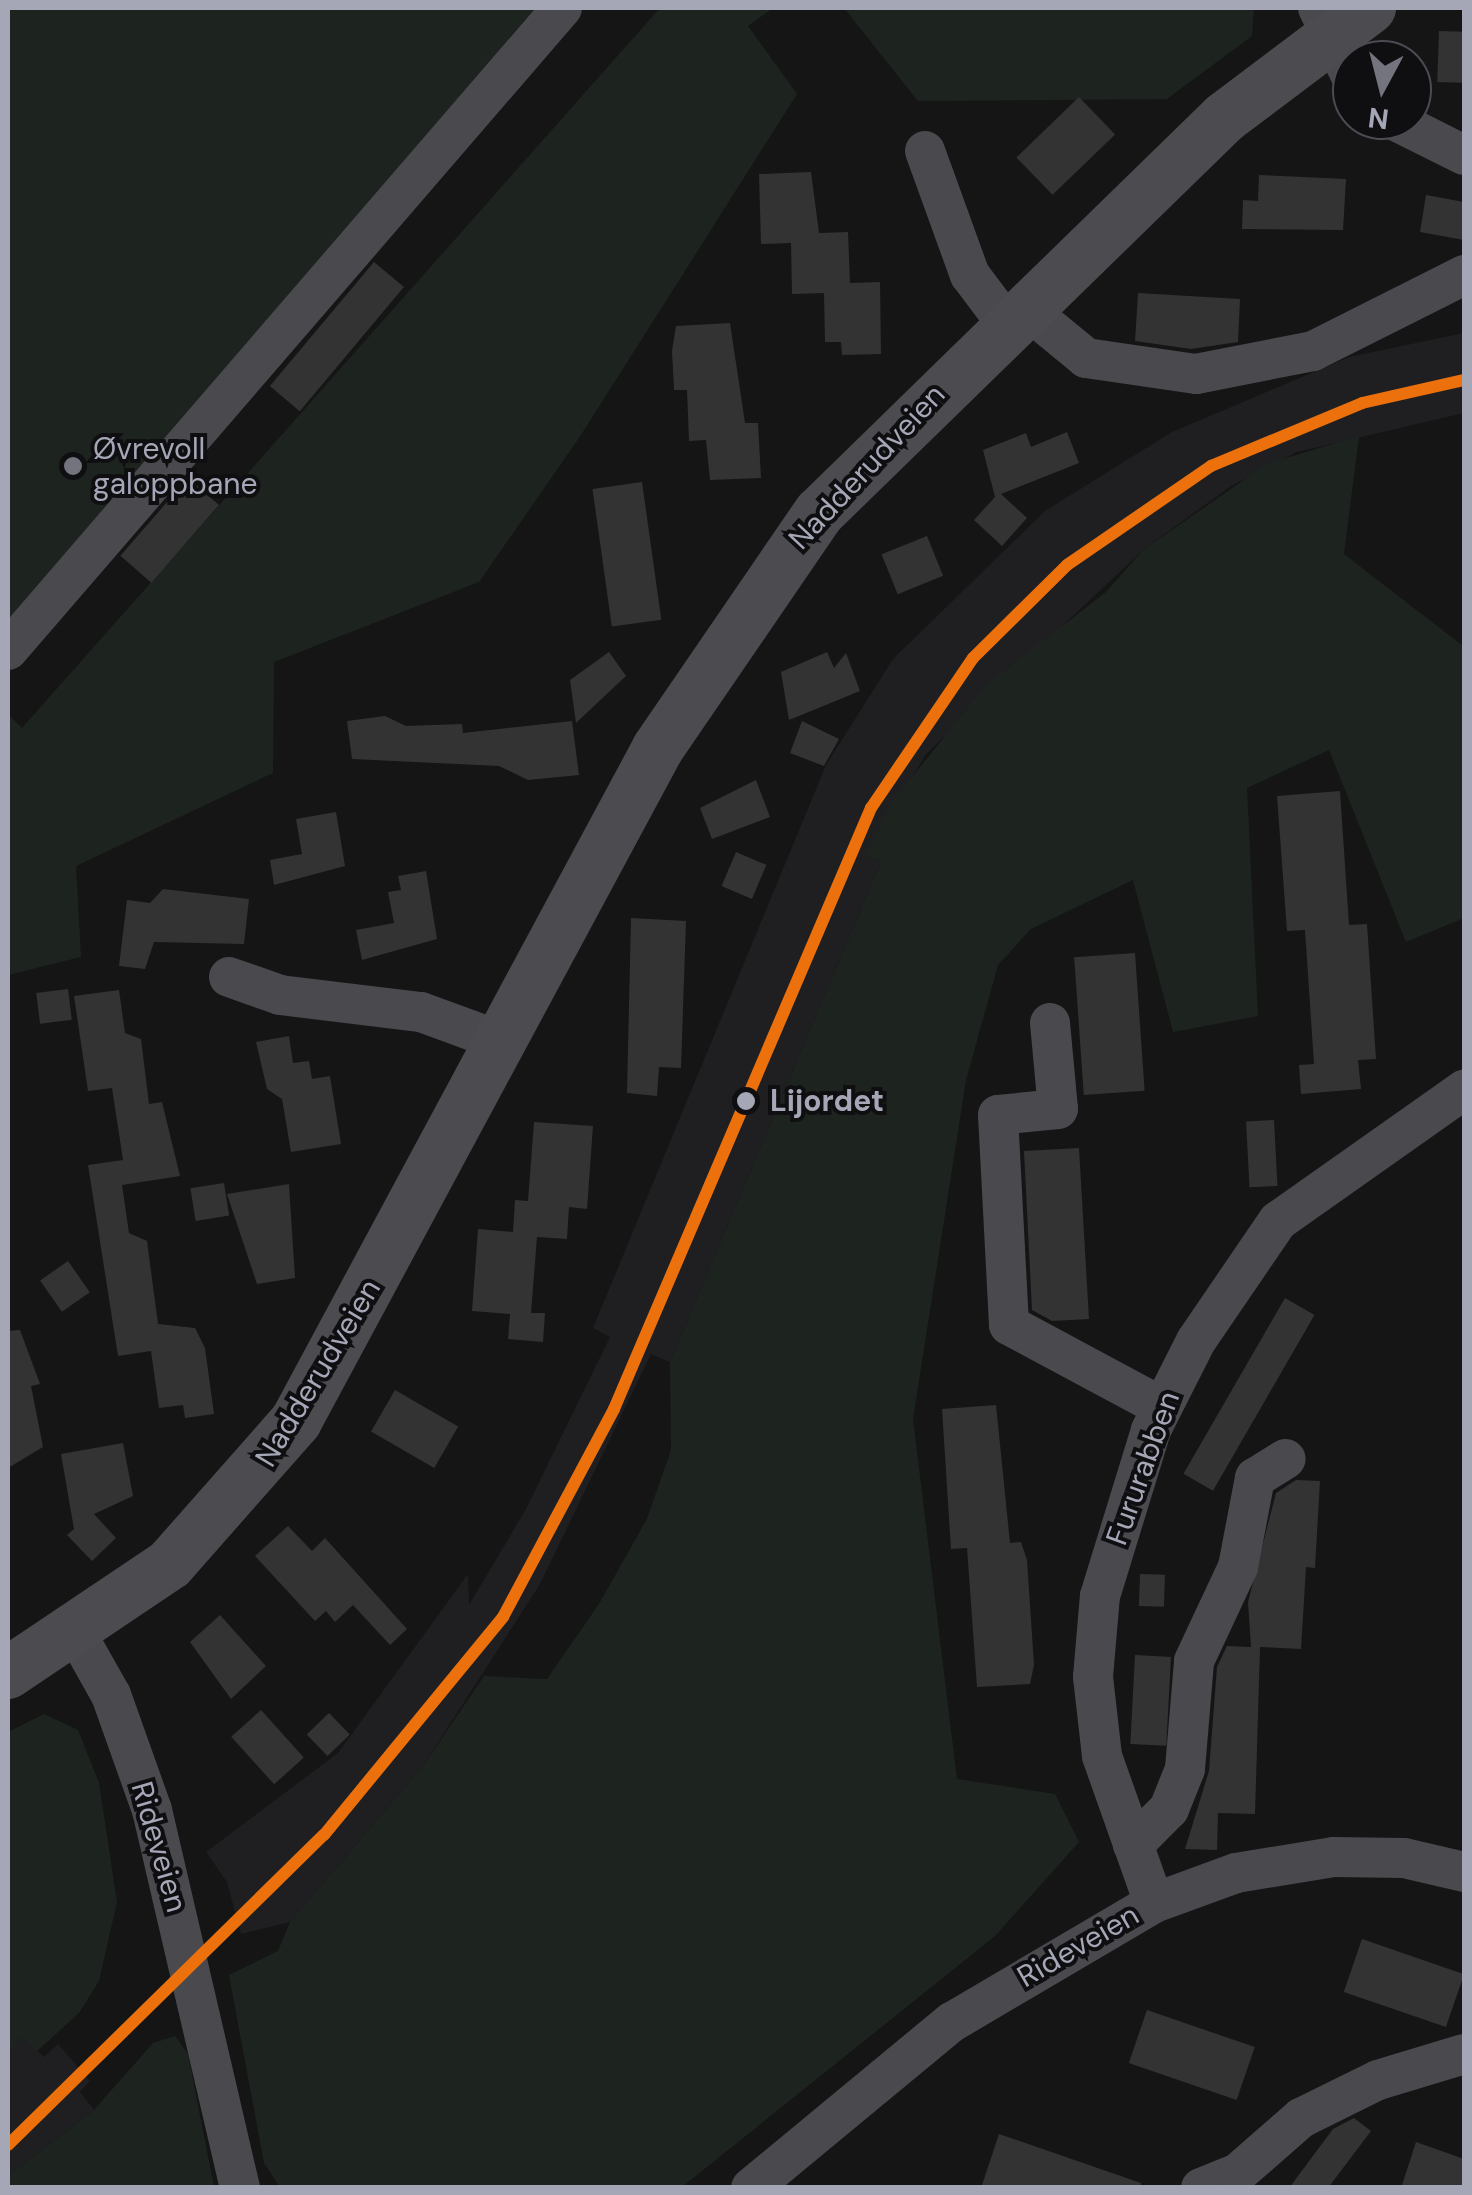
<!DOCTYPE html>
<meta charset="utf-8">
<style>
body{margin:0}
#map{position:relative;width:1472px;height:2195px;overflow:hidden;background:#151515;font-family:"DM Sans",sans-serif}
div>[style]{position:absolute}
.built>*{inset:0;background:#1f1f21}
.green>*{inset:0;background:#1d241f}
.building>*{inset:0;background:#333334;transform-origin:0 0}
.minor>*{height:40px;margin:-20px;padding:0 20px;transform-origin:20px;border-radius:20px;background:#49494e}
.major>*{height:52px;margin:-26px;padding:0 26px;transform-origin:26px;border-radius:26px;background:#4b4b50}
.metro-1>*{height:12px;margin:-6px;padding:0 6px;transform-origin:6px;border-radius:6px;background:#ec700c}
.dots>*{width:28px;height:28px;translate:-50% -50%;box-sizing:border-box;border:5px solid #0f0f11;border-radius:50%}
span{translate:-50% -50%;white-space:nowrap;text-align:center;line-height:1.15;-webkit-text-stroke:8px #0f0f11;paint-order:stroke}
.poi-label{font-size:30px;color:#a5a7b7}
.left{translate:0 -50%;text-align:left}
.street-label{font-size:30px;color:#a5a7b7}
.stop-label{font-size:30px;color:#a5a7b7;font-weight:700}
.frame{position:absolute;inset:0;border:10px solid #a5a7b7;pointer-events:none}
.north{position:absolute;left:1332px;top:40px;width:100px;height:100px;box-sizing:border-box;background:#0f0f11;border:2px solid #4b4c53;border-radius:50%;rotate:187deg;font-size:28px;font-weight:700;line-height:40px;text-align:center;color:#a5a7b7}
.north::after{content:'';display:block;margin:auto;width:35px;height:45px;background:#73747e;clip-path:polygon(50% 0,100% 100%,50% 72%,0 100%)}
</style>
<div id="map">
<div class="built">
<div style="clip-path:polygon(1464px 333px,1464px 413px,1297px 452px,1231px 486px,1143px 550px,926px 754px,866px 855px,881px 862px,670px 1362px,651px 1354px,540px 1584px,423px 1766px,290px 1922px,241px 1934px,227px 1882px,206px 1852px,338px 1753px,468px 1574px,469px 1605px,526px 1509px,610px 1337px,593px 1328px,826px 765px,893px 659px,1045px 511px,1172px 432px,1349px 357px)"></div>
<div style="clip-path:polygon(22px 2036px,44px 2057px,58px 2044px,90px 2081px,80px 2092px,94px 2110px,8px 2176px,8px 2054px)"></div>
</div>
<div class="green">
<div style="clip-path:polygon(8px 8px,535px 8px,8px 622px)"></div>
<div style="clip-path:polygon(660px 8px,773px 8px,748px 26px,797px 94px,581px 435px,479px 582px,274px 662px,273px 773px,76px 866px,81px 957px,8px 975px,8px 714px,22px 728px)"></div>
<div style="clip-path:polygon(844px 8px,1254px 8px,1252px 36px,1167px 99px,918px 101px)"></div>
<div style="clip-path:polygon(1359px 436px,1344px 554px,1463px 646px,1464px 918px,1406px 942px,1329px 750px,1247px 788px,1258px 1016px,1173px 1032px,1133px 880px,1031px 929px,998px 965px,966px 1080px,913px 1419px,957px 1779px,1055px 1794px,1079px 1842px,995px 1936px,682px 2187px,280px 2187px,264px 2163px,229px 1975px,278px 1951px,290px 1922px,423px 1766px,484px 1676px,547px 1679px,599px 1604px,647px 1519px,671px 1450px,670px 1362px,881px 862px,865px 855px,892px 802px,985px 686px,1106px 592px,1143px 550px,1267px 464px)"></div>
<div style="clip-path:polygon(44px 1714px,78px 1730px,99px 1783px,117px 1902px,99px 1981px,79px 2013px,37px 2051px,22px 2037px,8px 2054px,8px 1732px)"></div>
<div style="clip-path:polygon(175px 2036px,188px 2054px,214px 2187px,8px 2187px,8px 2176px,94px 2110px,153px 2043px)"></div>
</div>
<div class="building">
<div style="left:1439px;top:31px;width:25px;height:51px;rotate:2deg"></div>
<div style="left:1079px;top:97px;width:52px;height:87px;rotate:46deg"></div>
<div style="clip-path:polygon(811px 172px,819px 233px,848px 232px,850px 283px,880px 282px,881px 354px,842px 355px,841px 342px,825px 342px,824px 293px,792px 294px,791px 243px,761px 244px,759px 174px)"></div>
<div style="clip-path:polygon(1259px 175px,1346px 179px,1343px 230px,1242px 229px,1243px 200px,1258px 201px)"></div>
<div style="clip-path:polygon(1426px 195px,1464px 202px,1464px 240px,1420px 232px)"></div>
<div style="left:374px;top:262px;width:39px;height:162px;rotate:40deg"></div>
<div style="clip-path:polygon(1138px 293px,1240px 299px,1238px 342px,1191px 349px,1135px 341px)"></div>
<div style="clip-path:polygon(730px 323px,745px 423px,758px 423px,761px 478px,710px 480px,706px 440px,689px 441px,687px 390px,674px 390px,672px 351px,676px 326px)"></div>
<div style="clip-path:polygon(1067px 432px,1079px 463px,1001px 494px,1027px 518px,1002px 546px,974px 520px,995px 497px,983px 450px,1026px 433px,1031px 447px)"></div>
<div style="left:188px;top:478px;width:41px;height:103px;rotate:41deg"></div>
<div style="left:642px;top:482px;width:139px;height:50px;rotate:82deg"></div>
<div style="left:927px;top:536px;width:43px;height:49px;rotate:68deg"></div>
<div style="clip-path:polygon(609px 652px,626px 676px,576px 723px,570px 680px)"></div>
<div style="clip-path:polygon(827px 652px,834px 668px,846px 653px,860px 691px,789px 720px,781px 672px)"></div>
<div style="clip-path:polygon(385px 716px,406px 726px,462px 724px,463px 733px,572px 721px,579px 775px,528px 780px,499px 766px,352px 759px,347px 721px)"></div>
<div style="clip-path:polygon(802px 721px,839px 739px,824px 766px,790px 753px)"></div>
<div style="clip-path:polygon(756px 780px,770px 817px,712px 839px,700px 808px)"></div>
<div style="clip-path:polygon(1340px 791px,1349px 925px,1367px 924px,1376px 1059px,1358px 1060px,1361px 1089px,1301px 1094px,1299px 1065px,1314px 1064px,1305px 930px,1287px 931px,1277px 796px)"></div>
<div style="clip-path:polygon(336px 812px,345px 866px,274px 885px,270px 860px,302px 854px,296px 819px)"></div>
<div style="left:736px;top:852px;width:33px;height:37px;rotate:23deg"></div>
<div style="clip-path:polygon(426px 871px,437px 939px,362px 960px,356px 930px,394px 923px,388px 892px,401px 890px,398px 876px)"></div>
<div style="clip-path:polygon(163px 889px,249px 899px,244px 944px,154px 942px,145px 969px,119px 966px,127px 900px,150px 903px)"></div>
<div style="clip-path:polygon(631px 918px,686px 921px,681px 1068px,659px 1067px,657px 1096px,627px 1093px)"></div>
<div style="left:1135px;top:953px;width:138px;height:61px;rotate:86deg"></div>
<div style="left:68px;top:989px;width:31px;height:32px;rotate:83deg"></div>
<div style="clip-path:polygon(119px 990px,125px 1033px,141px 1039px,149px 1104px,162px 1102px,180px 1176px,122px 1185px,129px 1233px,147px 1241px,158px 1324px,195px 1328px,205px 1348px,214px 1414px,185px 1418px,183px 1405px,159px 1408px,151px 1351px,118px 1356px,88px 1165px,123px 1160px,112px 1088px,88px 1091px,74px 996px)"></div>
<div style="clip-path:polygon(289px 1036px,293px 1063px,309px 1061px,312px 1079px,330px 1076px,341px 1144px,291px 1152px,282px 1099px,267px 1089px,256px 1042px)"></div>
<div style="left:1274px;top:1120px;width:66px;height:28px;rotate:87deg"></div>
<div style="clip-path:polygon(534px 1122px,593px 1126px,587px 1209px,569px 1207px,567px 1239px,537px 1237px,531px 1313px,545px 1313px,543px 1342px,508px 1339px,510px 1314px,472px 1311px,478px 1229px,513px 1232px,515px 1200px,528px 1201px)"></div>
<div style="clip-path:polygon(1079px 1148px,1089px 1319px,1052px 1321px,1032px 1310px,1024px 1151px)"></div>
<div style="left:224px;top:1183px;width:33px;height:34px;rotate:81deg"></div>
<div style="clip-path:polygon(289px 1184px,295px 1278px,257px 1284px,227px 1194px)"></div>
<div style="left:68px;top:1261px;width:38px;height:34px;rotate:55deg"></div>
<div style="left:1285px;top:1298px;width:34px;height:203px;rotate:30deg"></div>
<div style="clip-path:polygon(20px 1330px,40px 1384px,31px 1386px,43px 1447px,8px 1468px,8px 1331px)"></div>
<div style="left:395px;top:1390px;width:73px;height:48px;rotate:30deg"></div>
<div style="clip-path:polygon(996px 1405px,1010px 1543px,1021px 1542px,1027px 1560px,1034px 1665px,1030px 1684px,977px 1687px,967px 1548px,951px 1549px,942px 1409px)"></div>
<div style="clip-path:polygon(123px 1443px,133px 1496px,94px 1514px,116px 1538px,92px 1561px,67px 1535px,74px 1529px,61px 1454px)"></div>
<div style="clip-path:polygon(1296px 1480px,1320px 1481px,1315px 1568px,1306px 1567px,1301px 1649px,1260px 1647px,1255px 1814px,1218px 1813px,1217px 1850px,1185px 1849px,1209px 1771px,1217px 1667px,1227px 1646px,1251px 1647px,1248px 1602px,1276px 1493px)"></div>
<div style="clip-path:polygon(288px 1526px,312px 1551px,325px 1538px,407px 1629px,390px 1645px,353px 1605px,335px 1622px,326px 1611px,315px 1621px,255px 1556px)"></div>
<div style="left:1140px;top:1574px;width:25px;height:32px;rotate:2deg"></div>
<div style="clip-path:polygon(220px 1615px,266px 1666px,231px 1699px,190px 1642px)"></div>
<div style="left:1135px;top:1655px;width:36px;height:89px;rotate:3deg"></div>
<div style="left:261px;top:1710px;width:64px;height:40px;rotate:48deg"></div>
<div style="left:329px;top:1713px;width:30px;height:31px;rotate:46deg"></div>
<div style="left:1362px;top:1939px;width:108px;height:56px;rotate:19deg"></div>
<div style="left:1147px;top:2010px;width:114px;height:56px;rotate:19deg"></div>
<div style="clip-path:polygon(1354px 2118px,1371px 2131px,1328px 2188px,1289px 2188px,1333px 2129px)"></div>
<div style="clip-path:polygon(999px 2134px,1141px 2183px,1140px 2188px,981px 2188px)"></div>
<div style="clip-path:polygon(1416px 2142px,1464px 2159px,1464px 2188px,1401px 2188px)"></div>
</div>
<div class="minor">
<div style="left:1318px;top:8px;width:78px;rotate:64.1deg"></div>
<div style="left:1394px;top:120px;width:78px;rotate:26.6deg"></div>
<div style="left:925px;top:151px;width:132px;rotate:70.1deg"></div>
<div style="left:970px;top:275px;width:60px;rotate:53.1deg"></div>
<div style="left:1024px;top:307px;width:80px;rotate:39.4deg"></div>
<div style="left:1086px;top:358px;width:111px;rotate:8.3deg"></div>
<div style="left:1196px;top:374px;width:119px;rotate:-11.1deg"></div>
<div style="left:1313px;top:351px;width:169px;rotate:-26.7deg"></div>
<div style="left:8px;top:650px;width:848px;rotate:-49.21deg"></div>
<div style="left:229px;top:977px;width:54px;rotate:19.4deg"></div>
<div style="left:280px;top:995px;width:142px;rotate:6.9deg"></div>
<div style="left:421px;top:1012px;width:87px;rotate:20.1deg"></div>
<div style="left:1050px;top:1023px;width:86px;rotate:84.7deg"></div>
<div style="left:1058px;top:1109px;width:60px;rotate:174.3deg"></div>
<div style="left:998px;top:1115px;width:210px;rotate:87deg"></div>
<div style="left:1009px;top:1325px;width:171px;rotate:28.2deg"></div>
<div style="left:76px;top:1633px;width:71px;rotate:60.6deg"></div>
<div style="left:111px;top:1695px;width:122px;rotate:70.4deg"></div>
<div style="left:152px;top:1810px;width:388px;rotate:76.9deg"></div>
<div style="left:1133px;top:1845px;width:51px;rotate:-45deg"></div>
<div style="left:1169px;top:1809px;width:43px;rotate:-68.2deg"></div>
<div style="left:1185px;top:1769px;width:108px;rotate:-85.2deg"></div>
<div style="left:1194px;top:1661px;width:104px;rotate:-64.9deg"></div>
<div style="left:1238px;top:1567px;width:91px;rotate:-79.2deg"></div>
<div style="left:1255px;top:1478px;width:36px;rotate:-32deg"></div>
<div style="left:1154px;top:1903px;width:156px;rotate:-109.5deg"></div>
<div style="left:1102px;top:1756px;width:80px;rotate:-96.5deg"></div>
<div style="left:1093px;top:1677px;width:81px;rotate:-85.1deg"></div>
<div style="left:1100px;top:1596px;width:174px;rotate:-72.9deg"></div>
<div style="left:1151px;top:1430px;width:100px;rotate:-63.2deg"></div>
<div style="left:1196px;top:1341px;width:145px;rotate:-55.7deg"></div>
<div style="left:1278px;top:1221px;width:228px;rotate:-35.2deg"></div>
<div style="left:751px;top:2188px;width:261px;rotate:-39.6deg"></div>
<div style="left:952px;top:2022px;width:234px;rotate:-30.5deg"></div>
<div style="left:1154px;top:1903px;width:87px;rotate:-20.1deg"></div>
<div style="left:1236px;top:1873px;width:99px;rotate:-9.3deg"></div>
<div style="left:1334px;top:1857px;width:70px;rotate:0.8deg"></div>
<div style="left:1404px;top:1858px;width:62px;rotate:13.1deg"></div>
<div style="left:1201px;top:2188px;width:40px;rotate:-22deg"></div>
<div style="left:1238px;top:2173px;width:84px;rotate:-41.1deg"></div>
<div style="left:1301px;top:2118px;width:86px;rotate:-26.3deg"></div>
<div style="left:1378px;top:2080px;width:90px;rotate:-16.8deg"></div>
</div>
<div class="major">
<div style="left:8px;top:1673px;width:195px;rotate:-33.9deg"></div>
<div style="left:170px;top:1564px;width:191px;rotate:-48.6deg"></div>
<div style="left:296px;top:1421px;width:764px;rotate:-61.72deg"></div>
<div style="left:658px;top:748px;width:285px;rotate:-55.6deg"></div>
<div style="left:819px;top:513px;width:566px;rotate:-44.28deg"></div>
<div style="left:1224px;top:118px;width:183px;rotate:-37deg"></div>
</div>
<div class="metro-1">
<div style="left:8px;top:2145px;width:443px;rotate:-44.5deg"></div>
<div style="left:324px;top:1835px;width:282px;rotate:-50.6deg"></div>
<div style="left:503px;top:1617px;width:236px;rotate:-61.9deg"></div>
<div style="left:614px;top:1409px;width:654px;rotate:-66.85deg"></div>
<div style="left:871px;top:808px;width:181px;rotate:-55.8deg"></div>
<div style="left:973px;top:658px;width:132px;rotate:-44.7deg"></div>
<div style="left:1067px;top:565px;width:175px;rotate:-34.5deg"></div>
<div style="left:1211px;top:466px;width:164px;rotate:-22.6deg"></div>
<div style="left:1362px;top:403px;width:105px;rotate:-12.7deg"></div>
</div>
<div class="dots">
<div style="left:73px;top:466px;background:#73747e"></div>
<div style="left:746px;top:1101px;background:#a5a7b7"></div>
</div>
<div class="poi-label">
<span class="left" style="left:93px;top:466px">Øvrevoll<br>galoppbane</span>
</div>
<div class="street-label">
<span style="left:867px;top:467px;rotate:-47deg">Nadderudveien</span>
<span style="left:318px;top:1373px;rotate:-59deg">Nadderudveien</span>
<span style="left:1143px;top:1468px;rotate:-70deg">Fururabben</span>
<span style="left:159px;top:1847px;rotate:74deg">Rideveien</span>
<span style="left:1078px;top:1946px;rotate:-30deg">Rideveien</span>
</div>
<div class="stop-label">
<span class="left" style="left:770px;top:1101px">Lijordet</span>
</div>
<div class="frame"></div>
<div class="north">N</div>
</div>
